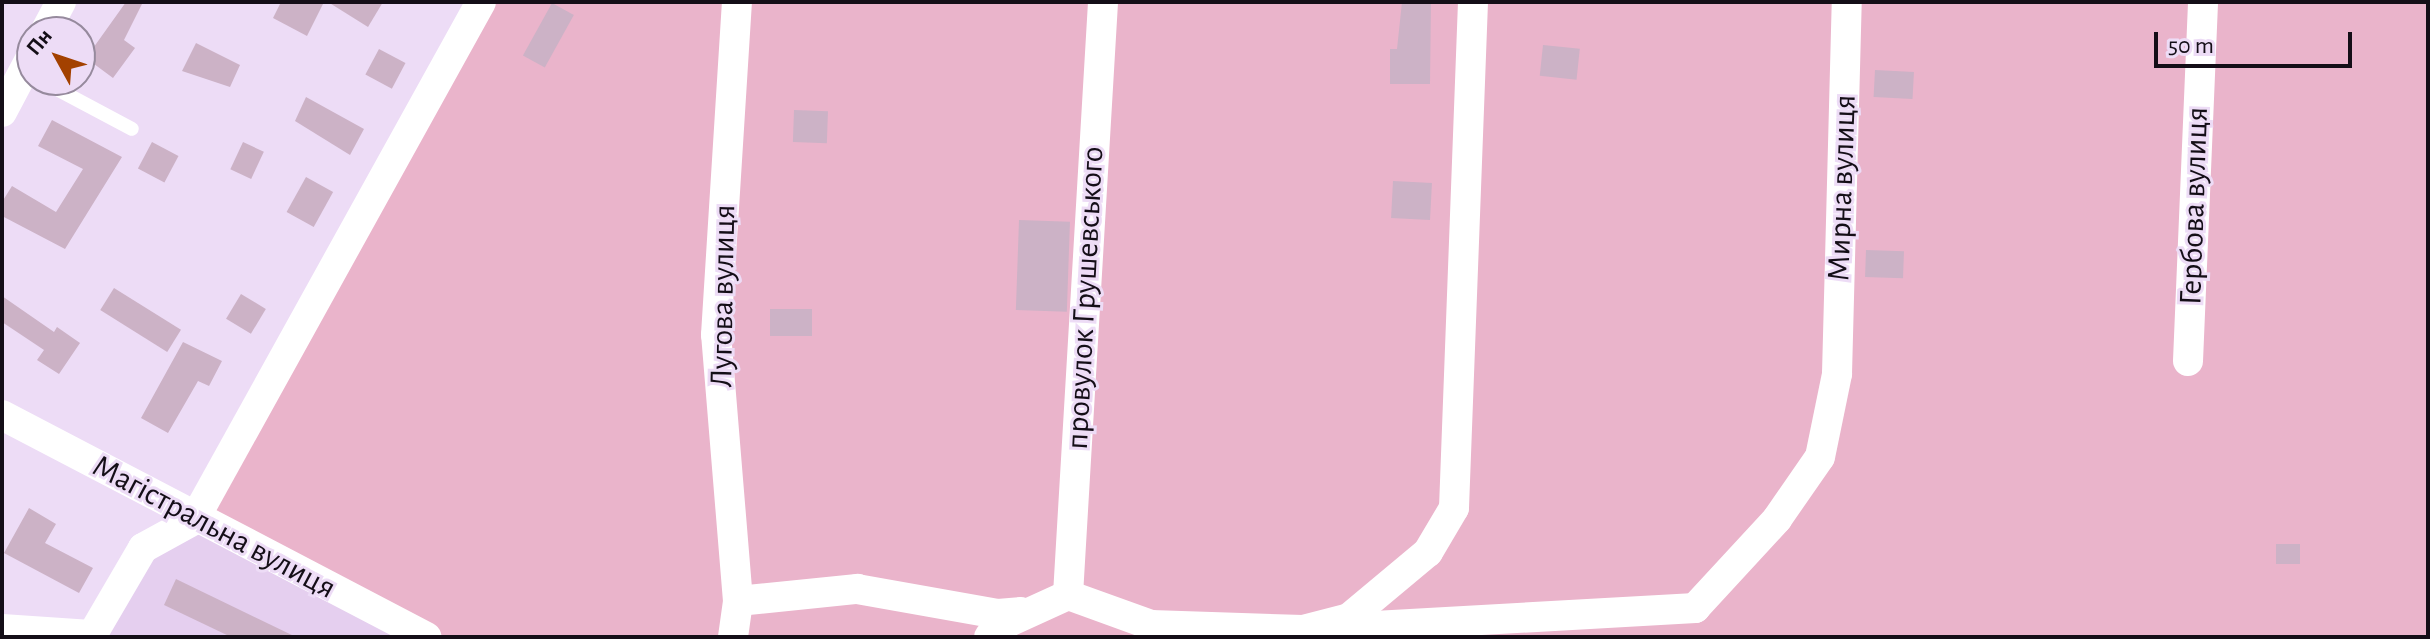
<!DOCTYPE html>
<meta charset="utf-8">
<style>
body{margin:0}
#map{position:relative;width:2430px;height:639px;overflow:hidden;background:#eddcf6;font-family:"Alegreya Sans",sans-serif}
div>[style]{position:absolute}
.built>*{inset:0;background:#e5cfef}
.green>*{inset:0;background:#eab4cb}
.building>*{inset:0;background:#ccb2c6;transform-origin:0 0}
.lane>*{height:14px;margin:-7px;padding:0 7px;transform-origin:7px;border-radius:7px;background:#fff}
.street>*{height:30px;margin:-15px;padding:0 15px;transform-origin:15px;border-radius:15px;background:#fff}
span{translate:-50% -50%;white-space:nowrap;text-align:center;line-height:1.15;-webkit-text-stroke:6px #eddcf6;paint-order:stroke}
.street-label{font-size:32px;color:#140e17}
.frame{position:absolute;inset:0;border:4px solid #140e17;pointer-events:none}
.north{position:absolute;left:16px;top:16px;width:80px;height:80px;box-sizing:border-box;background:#eddcf6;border:2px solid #968a9d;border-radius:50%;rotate:310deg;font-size:22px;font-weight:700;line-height:32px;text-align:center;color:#140e17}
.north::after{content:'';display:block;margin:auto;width:28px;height:36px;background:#a34100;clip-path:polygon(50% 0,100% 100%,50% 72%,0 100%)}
.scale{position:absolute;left:2154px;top:32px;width:198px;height:36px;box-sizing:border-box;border:4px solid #140e17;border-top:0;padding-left:10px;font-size:24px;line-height:28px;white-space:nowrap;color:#140e17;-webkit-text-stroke:6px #eddcf6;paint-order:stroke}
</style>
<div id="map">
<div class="built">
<div style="clip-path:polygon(194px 520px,427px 637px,2px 637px,91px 635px,143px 548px)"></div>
</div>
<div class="green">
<div style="clip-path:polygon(481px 2px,2428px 2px,2428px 637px,427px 637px,194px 520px)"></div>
</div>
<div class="building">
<div style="clip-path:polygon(126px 2px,143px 2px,124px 40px,135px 48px,113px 78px,86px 58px)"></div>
<div style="clip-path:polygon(281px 2px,324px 2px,307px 36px,273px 18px)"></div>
<div style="clip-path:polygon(328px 2px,383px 2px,368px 27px)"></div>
<div style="clip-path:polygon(1402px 2px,1431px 2px,1430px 84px,1390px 84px,1390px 49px,1397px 49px)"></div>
<div style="left:552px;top:3px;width:25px;height:60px;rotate:29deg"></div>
<div style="clip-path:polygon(196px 43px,240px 65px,230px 87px,182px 71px)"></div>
<div style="left:1543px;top:45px;width:37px;height:31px;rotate:6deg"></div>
<div style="left:379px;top:49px;width:30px;height:29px;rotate:28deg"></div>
<div style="left:1875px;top:70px;width:39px;height:27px;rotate:3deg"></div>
<div style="clip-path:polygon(306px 97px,364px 129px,350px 155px,295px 121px)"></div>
<div style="left:794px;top:110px;width:34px;height:32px;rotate:2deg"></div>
<div style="clip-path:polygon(52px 120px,122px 157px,65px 249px,2px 216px,2px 202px,12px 186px,56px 212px,83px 169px,38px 146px)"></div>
<div style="left:152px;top:142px;width:30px;height:30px;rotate:28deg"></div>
<div style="left:243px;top:142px;width:23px;height:30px;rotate:25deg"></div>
<div style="left:306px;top:177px;width:31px;height:40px;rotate:29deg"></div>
<div style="left:1393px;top:181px;width:39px;height:37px;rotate:3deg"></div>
<div style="left:1019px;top:220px;width:51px;height:90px;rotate:2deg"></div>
<div style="left:1866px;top:250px;width:38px;height:27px;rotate:2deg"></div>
<div style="left:114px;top:288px;width:79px;height:26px;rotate:32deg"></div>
<div style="left:241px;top:294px;width:29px;height:29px;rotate:31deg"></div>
<div style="clip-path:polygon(2px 296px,54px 332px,57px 327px,80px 343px,59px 374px,37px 360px,44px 350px,2px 322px)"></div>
<div style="left:770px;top:309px;width:42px;height:27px"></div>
<div style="clip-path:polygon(183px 342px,222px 361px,209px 386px,198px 381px,168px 433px,141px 418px)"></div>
<div style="clip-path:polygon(29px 508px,56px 524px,45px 543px,93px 568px,79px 593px,4px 553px)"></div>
<div style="left:2276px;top:544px;width:24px;height:20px"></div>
<div style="clip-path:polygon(176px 579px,296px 637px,231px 637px,164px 605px)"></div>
</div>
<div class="lane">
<div style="left:40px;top:80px;width:104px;rotate:28deg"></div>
</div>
<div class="street">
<div style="left:45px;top:32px;width:34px;rotate:-62deg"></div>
<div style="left:2px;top:112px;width:64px;rotate:-62.2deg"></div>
<div style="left:2188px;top:361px;width:359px;rotate:-87.6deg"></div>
<div style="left:2px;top:415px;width:479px;rotate:27.6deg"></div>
<div style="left:194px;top:520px;width:592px;rotate:-61.01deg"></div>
<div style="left:1068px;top:595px;width:594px;rotate:-86.62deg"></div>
<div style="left:738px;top:601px;width:120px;rotate:-5.8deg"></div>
<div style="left:857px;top:589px;width:143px;rotate:10.1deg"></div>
<div style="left:998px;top:614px;width:23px;rotate:-5deg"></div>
<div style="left:2px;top:629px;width:89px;rotate:3.9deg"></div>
<div style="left:1303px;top:630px;width:393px;rotate:-3.2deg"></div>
<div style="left:1695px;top:608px;width:121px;rotate:-47.3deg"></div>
<div style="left:1777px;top:519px;width:75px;rotate:-55.3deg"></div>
<div style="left:1820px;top:457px;width:85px;rotate:-78.4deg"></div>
<div style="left:1837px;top:374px;width:372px;rotate:-88.5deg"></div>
<div style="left:91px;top:637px;width:103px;rotate:-59.7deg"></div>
<div style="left:143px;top:548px;width:58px;rotate:-28.8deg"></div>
<div style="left:733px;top:637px;width:36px;rotate:-82deg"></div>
<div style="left:738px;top:601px;width:267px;rotate:-94.7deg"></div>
<div style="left:716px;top:335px;width:334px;rotate:-86.4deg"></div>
<div style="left:989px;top:637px;width:11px;rotate:-52deg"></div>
<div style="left:996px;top:628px;width:79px;rotate:-24.6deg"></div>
<div style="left:1068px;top:595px;width:88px;rotate:19.9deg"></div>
<div style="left:1151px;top:625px;width:152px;rotate:1.9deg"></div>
<div style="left:1303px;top:630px;width:48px;rotate:-14.6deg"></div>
<div style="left:1349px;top:618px;width:103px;rotate:-39.9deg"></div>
<div style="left:1428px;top:552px;width:51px;rotate:-59.4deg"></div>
<div style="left:1454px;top:508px;width:506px;rotate:-87.85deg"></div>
</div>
<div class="street-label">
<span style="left:1842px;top:188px;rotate:-88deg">Мирна вулиця</span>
<span style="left:2194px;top:206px;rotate:-88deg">Гербова вулиця</span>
<span style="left:723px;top:296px;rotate:-89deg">Лугова вулиця</span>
<span style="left:1085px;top:298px;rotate:-87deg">провулок Грушевського</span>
<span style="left:214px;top:527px;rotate:28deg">Магістральна вулиця</span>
</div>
<div class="frame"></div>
<div class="north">Пн</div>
<div class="scale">50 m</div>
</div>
